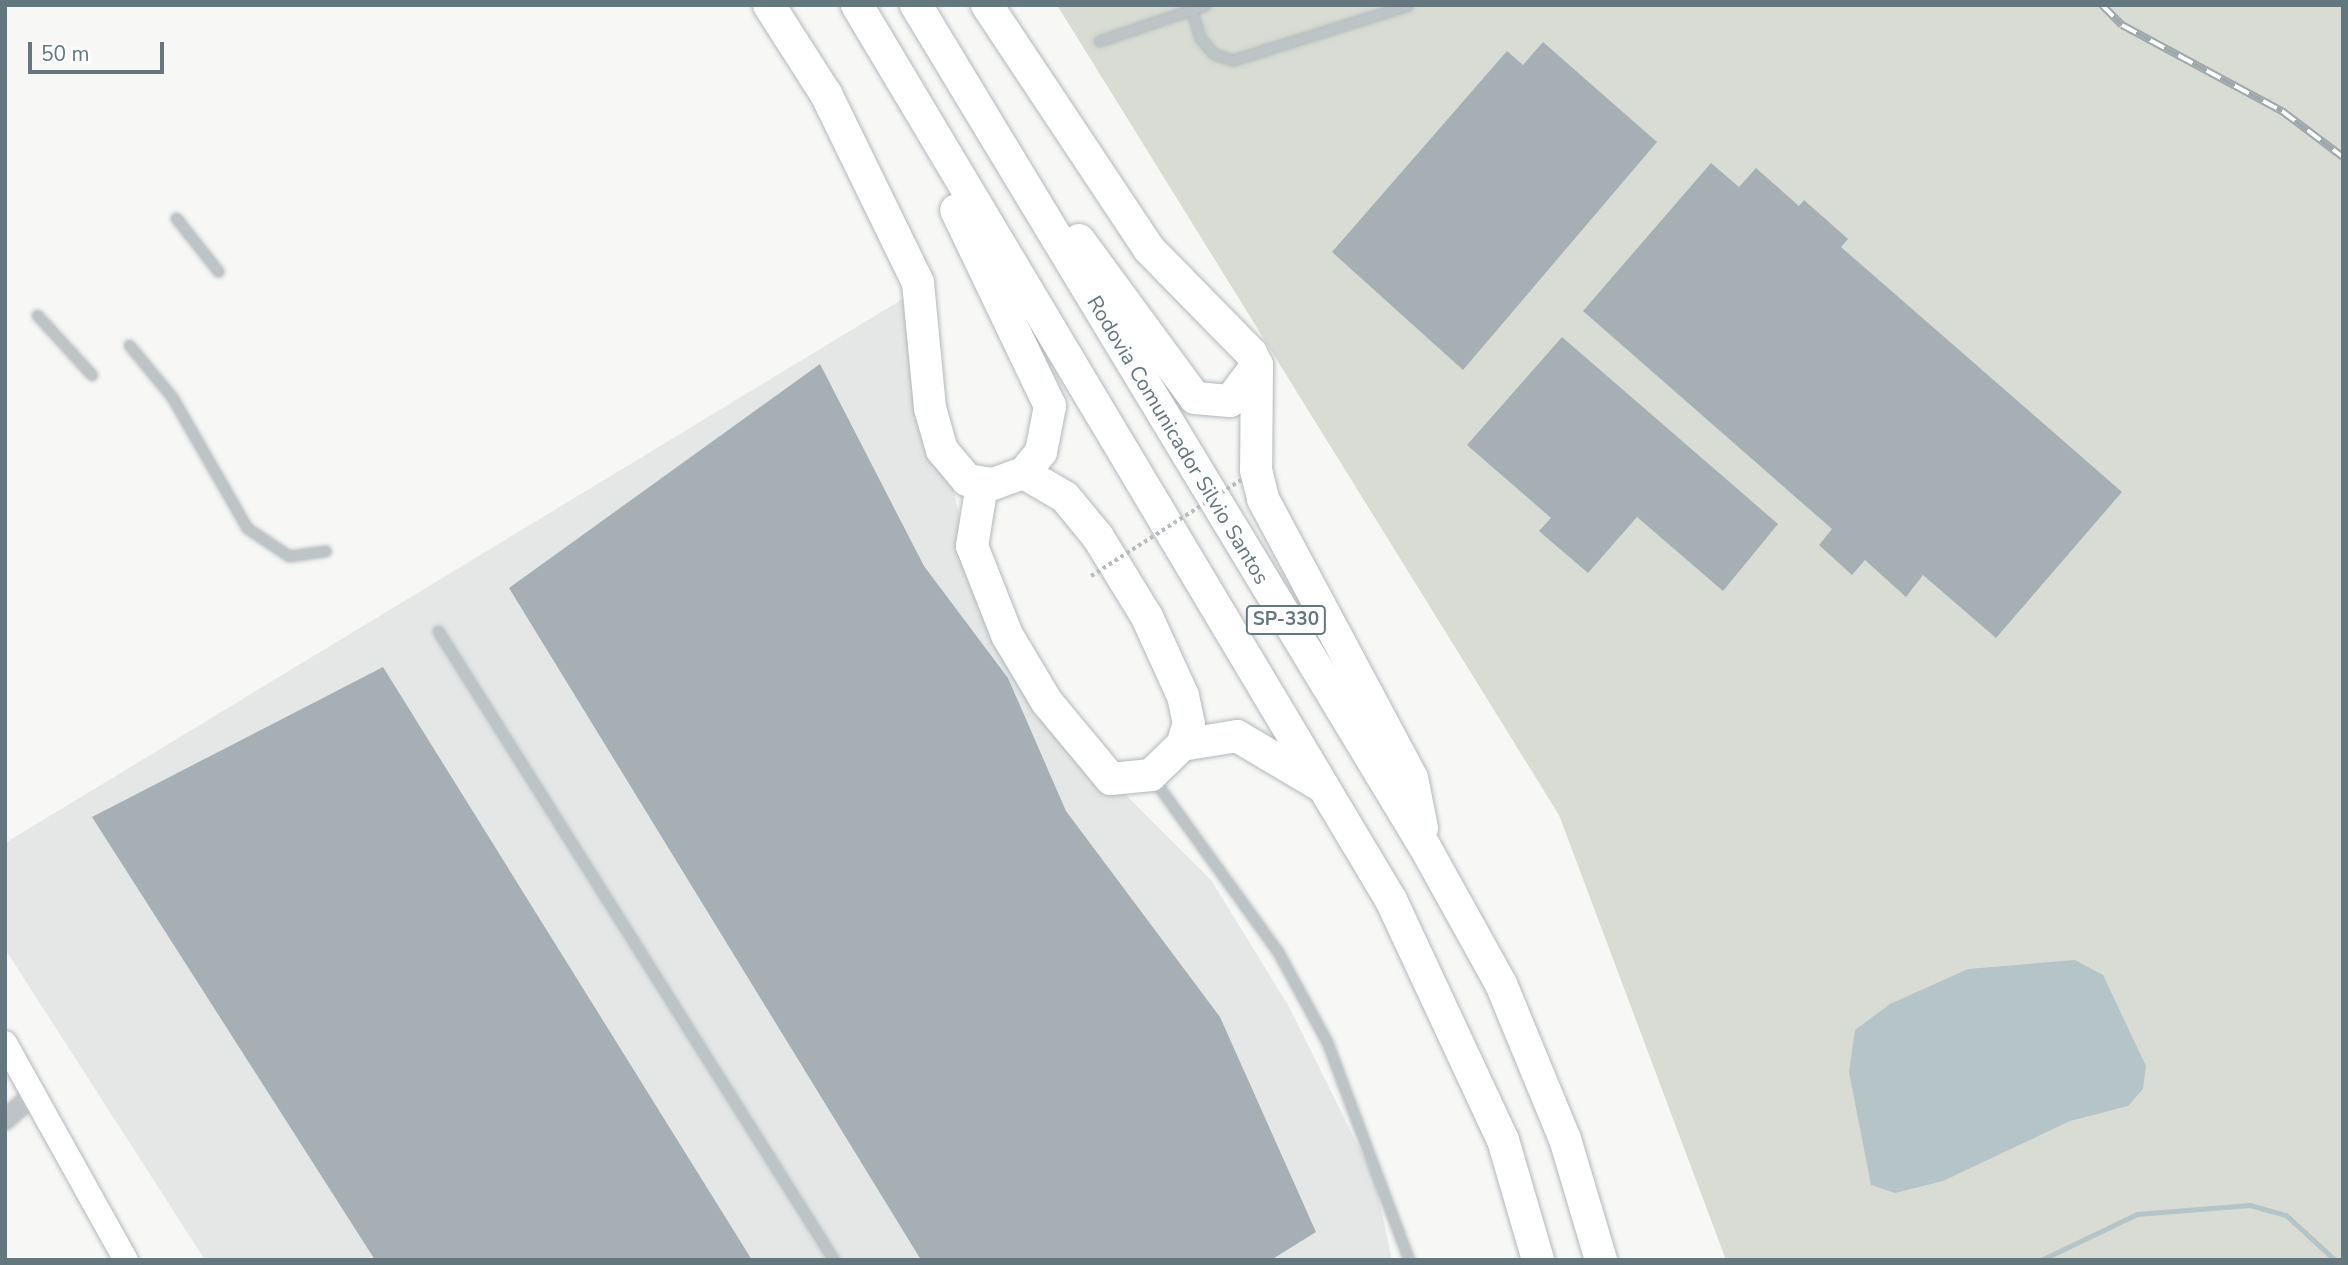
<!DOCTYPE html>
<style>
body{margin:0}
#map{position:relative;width:2348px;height:1265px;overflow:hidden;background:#f7f7f5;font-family:"Nunito Sans",sans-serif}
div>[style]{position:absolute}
.built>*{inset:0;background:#e5e7e6}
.green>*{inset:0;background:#d8dcd4}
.water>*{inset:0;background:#b5c4c6}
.stream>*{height:5px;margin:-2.5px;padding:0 2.5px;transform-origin:2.5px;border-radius:2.5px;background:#b5c4c6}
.building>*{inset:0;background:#a6b0b4}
.roads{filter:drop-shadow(0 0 2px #b1b8bb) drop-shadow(0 0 2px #b1b8bb)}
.service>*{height:9px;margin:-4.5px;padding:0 4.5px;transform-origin:4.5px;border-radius:4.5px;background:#bec4c6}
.minor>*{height:18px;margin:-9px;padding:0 9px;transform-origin:9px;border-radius:9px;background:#bec4c6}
.secondary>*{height:24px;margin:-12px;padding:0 12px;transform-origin:12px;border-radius:12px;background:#fff}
.motorway>*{height:32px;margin:-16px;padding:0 16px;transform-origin:16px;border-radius:16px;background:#fff}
.rail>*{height:8px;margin-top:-4px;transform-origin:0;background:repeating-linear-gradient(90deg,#fff 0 16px,#9ea7ab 0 32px);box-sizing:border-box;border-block:2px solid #9ea7ab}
.path-bridge>*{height:3.5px;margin-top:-1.75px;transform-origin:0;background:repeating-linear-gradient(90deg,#b7bbbd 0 3.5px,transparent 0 7px)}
span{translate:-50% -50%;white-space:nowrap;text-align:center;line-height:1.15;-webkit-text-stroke:7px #fff;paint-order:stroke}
.shield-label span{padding:2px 5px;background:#fff;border:2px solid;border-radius:5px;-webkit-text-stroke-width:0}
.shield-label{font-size:19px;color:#64777e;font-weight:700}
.street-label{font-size:21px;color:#64777e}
.frame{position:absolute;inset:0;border:7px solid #64777e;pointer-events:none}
.scale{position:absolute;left:28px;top:42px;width:136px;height:32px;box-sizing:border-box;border:4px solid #64777e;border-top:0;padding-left:9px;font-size:21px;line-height:24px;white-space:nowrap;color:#64777e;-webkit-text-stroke:5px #fff;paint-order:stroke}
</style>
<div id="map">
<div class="built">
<div style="clip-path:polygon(906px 297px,977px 587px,1109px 778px,1211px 880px,1288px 1005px,1375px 1180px,1392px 1260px,205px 1260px,5px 949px,5px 843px)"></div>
</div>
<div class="green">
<div style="clip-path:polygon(1057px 5px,2343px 5px,2343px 1260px,1726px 1260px,1559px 815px)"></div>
</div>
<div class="water">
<div style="clip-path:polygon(2075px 960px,2103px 975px,2146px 1066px,2143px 1089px,2128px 1106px,2070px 1121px,1943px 1181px,1895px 1193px,1871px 1185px,1849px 1072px,1855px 1030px,1890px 1004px,1968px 969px)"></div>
</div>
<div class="stream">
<div style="left:2041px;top:1260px;width:106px;rotate:-25.6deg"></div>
<div style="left:2137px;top:1214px;width:113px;rotate:-4.6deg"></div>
<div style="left:2250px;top:1205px;width:37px;rotate:16deg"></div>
<div style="left:2286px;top:1215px;width:67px;rotate:42.6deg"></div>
</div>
<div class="building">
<div style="clip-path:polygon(1543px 42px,1657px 142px,1463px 370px,1332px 252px,1507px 51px,1523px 65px)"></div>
<div style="clip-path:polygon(1711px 163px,1739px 187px,1756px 168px,1799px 206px,1804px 200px,1848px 239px,1841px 247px,2122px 492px,1996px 638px,1923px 575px,1906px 597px,1865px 560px,1852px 575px,1819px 545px,1832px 529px,1583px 311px)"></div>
<div style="clip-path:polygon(1562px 337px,1778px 524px,1723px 591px,1637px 517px,1588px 573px,1539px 531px,1551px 518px,1467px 445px)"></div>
<div style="clip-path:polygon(820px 364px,924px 566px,1008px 678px,1066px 811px,1220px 1017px,1316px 1232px,1271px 1260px,921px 1260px,509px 588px)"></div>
<div style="clip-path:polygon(383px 667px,752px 1260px,375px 1260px,92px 817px)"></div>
</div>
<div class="roads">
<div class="service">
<div style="left:1190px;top:5px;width:34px;rotate:73deg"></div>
<div style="left:1200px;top:38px;width:21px;rotate:49deg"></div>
<div style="left:1214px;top:54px;width:20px;rotate:18deg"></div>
<div style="left:1233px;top:60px;width:183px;rotate:-17.4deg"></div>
<div style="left:1099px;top:41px;width:112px;rotate:-18.8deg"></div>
<div style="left:176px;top:218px;width:68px;rotate:51.6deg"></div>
<div style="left:37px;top:315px;width:81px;rotate:47.5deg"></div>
<div style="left:129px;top:345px;width:67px;rotate:50.4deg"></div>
<div style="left:172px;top:397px;width:151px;rotate:60.2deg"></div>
<div style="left:247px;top:528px;width:50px;rotate:33.7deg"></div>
<div style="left:289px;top:556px;width:37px;rotate:-8deg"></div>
<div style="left:438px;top:631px;width:743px;rotate:57.81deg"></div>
<div style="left:1154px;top:780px;width:212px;rotate:54.2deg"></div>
<div style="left:1278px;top:952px;width:102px;rotate:61.4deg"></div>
<div style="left:1327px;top:1042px;width:233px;rotate:69.4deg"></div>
</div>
<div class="minor">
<div style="left:5px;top:1120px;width:39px;rotate:-42deg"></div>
</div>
<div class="secondary">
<div style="left:5px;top:1043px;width:248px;rotate:60.9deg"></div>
</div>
<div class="motorway">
<div style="left:769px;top:5px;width:106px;rotate:57.4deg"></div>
<div style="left:826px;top:94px;width:210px;rotate:64deg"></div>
<div style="left:918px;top:283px;width:126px;rotate:84.5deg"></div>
<div style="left:930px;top:408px;width:44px;rotate:74.1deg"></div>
<div style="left:942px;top:450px;width:39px;rotate:50deg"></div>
<div style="left:967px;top:480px;width:26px;rotate:9deg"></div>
<div style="left:993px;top:484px;width:33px;rotate:-20deg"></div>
<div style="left:1024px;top:473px;width:27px;rotate:-51deg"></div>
<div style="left:1041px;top:452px;width:47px;rotate:-78.9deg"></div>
<div style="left:1050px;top:406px;width:217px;rotate:-115.6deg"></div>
<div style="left:857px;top:5px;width:1042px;rotate:59.18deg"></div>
<div style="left:1391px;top:900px;width:265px;rotate:65deg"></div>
<div style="left:1503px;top:1140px;width:125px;rotate:73.7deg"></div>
<div style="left:916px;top:5px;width:984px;rotate:58.85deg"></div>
<div style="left:1425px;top:847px;width:157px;rotate:61deg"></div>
<div style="left:1501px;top:984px;width:168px;rotate:67.6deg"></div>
<div style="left:1565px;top:1139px;width:126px;rotate:73.4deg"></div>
<div style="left:987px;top:5px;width:293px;rotate:56.4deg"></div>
<div style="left:1149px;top:249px;width:146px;rotate:45.6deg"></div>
<div style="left:1251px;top:353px;width:13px;rotate:63deg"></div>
<div style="left:1257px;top:365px;width:105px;rotate:90.5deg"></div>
<div style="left:1256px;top:470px;width:30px;rotate:76deg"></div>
<div style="left:1263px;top:499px;width:316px;rotate:61.9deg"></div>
<div style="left:1412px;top:778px;width:51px;rotate:78.7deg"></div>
<div style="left:1079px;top:240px;width:196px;rotate:53.7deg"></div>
<div style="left:1195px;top:398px;width:35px;rotate:5deg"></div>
<div style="left:1230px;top:401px;width:45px;rotate:-53.1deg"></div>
<div style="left:982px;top:485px;width:62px;rotate:99.3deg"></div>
<div style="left:972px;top:546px;width:96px;rotate:68.5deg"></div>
<div style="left:1007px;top:635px;width:78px;rotate:59.2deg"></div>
<div style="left:1047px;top:702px;width:100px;rotate:50.3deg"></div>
<div style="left:1111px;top:779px;width:40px;rotate:-5.7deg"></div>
<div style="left:1151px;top:775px;width:43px;rotate:-44.1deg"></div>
<div style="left:1182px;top:745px;width:22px;rotate:-72deg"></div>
<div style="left:1189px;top:724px;width:29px;rotate:-102deg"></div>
<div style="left:1183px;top:696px;width:87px;rotate:-114.5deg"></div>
<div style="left:1147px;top:617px;width:94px;rotate:-121.5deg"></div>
<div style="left:1098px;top:537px;width:52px;rotate:-129.5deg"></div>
<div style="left:1065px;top:497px;width:48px;rotate:-149.7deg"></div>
<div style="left:1182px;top:745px;width:56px;rotate:-9.3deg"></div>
<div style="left:1237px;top:736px;width:96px;rotate:30.6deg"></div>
</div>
</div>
<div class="rail">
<div style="left:2102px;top:5px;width:28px;rotate:45deg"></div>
<div style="left:2122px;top:25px;width:182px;rotate:28.3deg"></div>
<div style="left:2282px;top:111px;width:76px;rotate:37deg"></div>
</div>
<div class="path-bridge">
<div style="left:1091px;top:576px;width:178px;rotate:-32.6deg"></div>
</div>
<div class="shield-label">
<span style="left:1286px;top:620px">SP-330</span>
</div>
<div class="street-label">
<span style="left:1178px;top:440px;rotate:59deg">Rodovia Comunicador Silvio Santos</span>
</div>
<div class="frame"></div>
<div class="scale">50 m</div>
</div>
